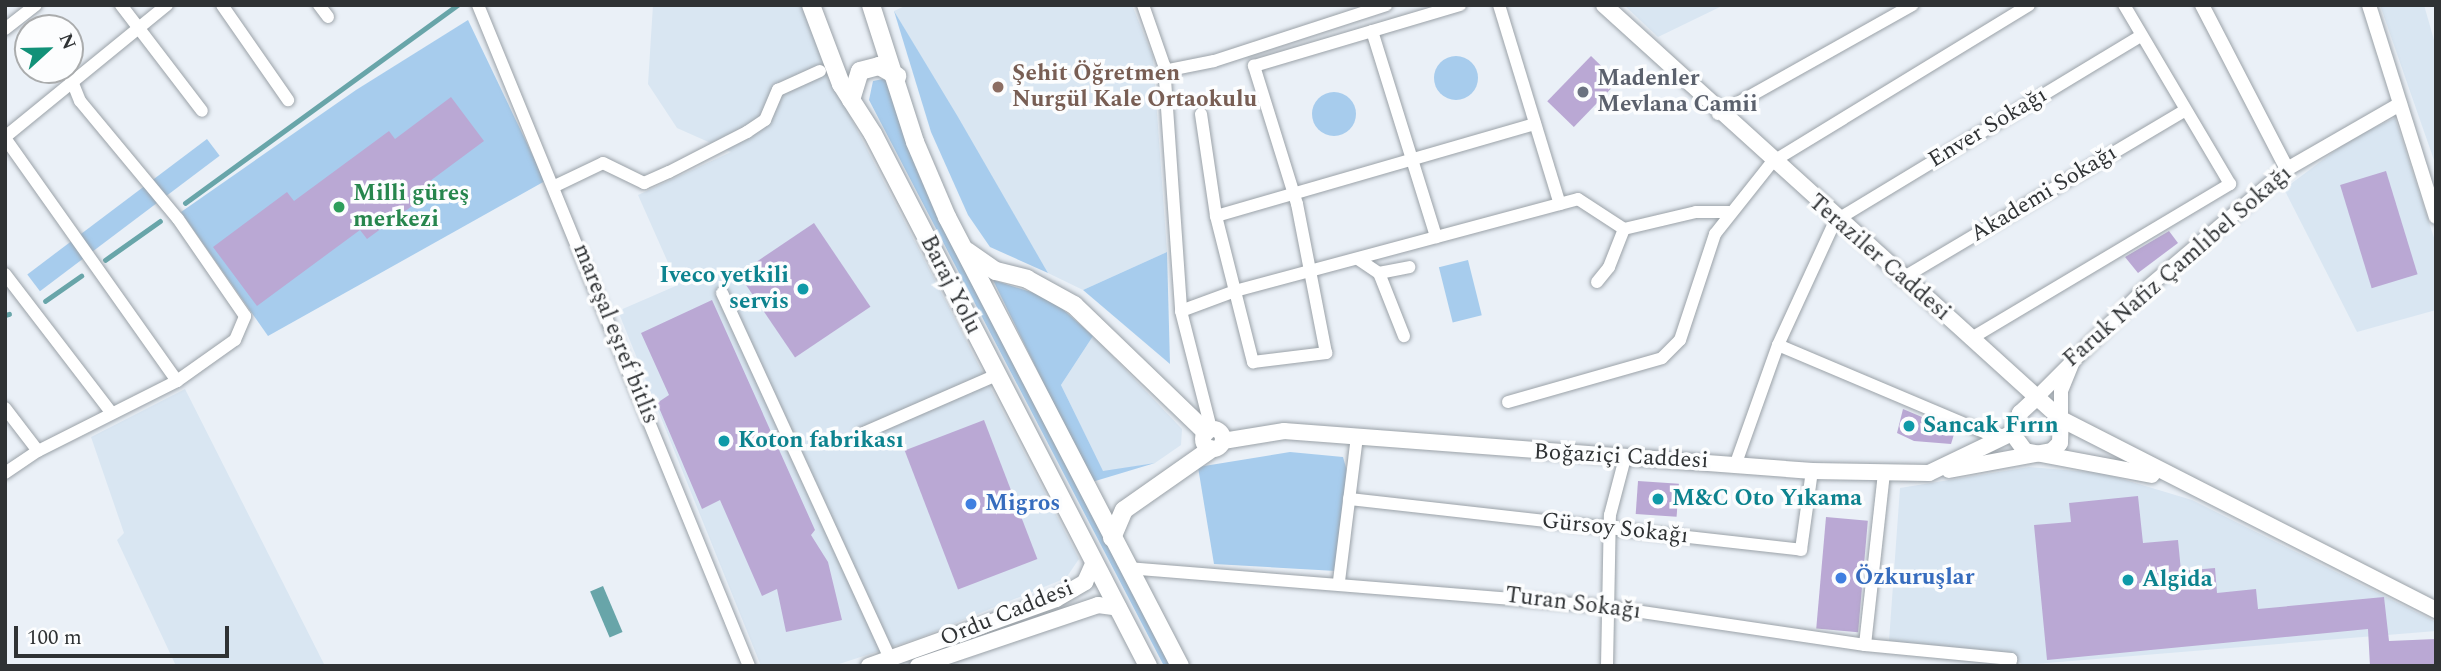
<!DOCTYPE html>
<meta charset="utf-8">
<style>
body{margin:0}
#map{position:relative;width:2441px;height:671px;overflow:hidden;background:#eaf0f7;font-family:Spectral,serif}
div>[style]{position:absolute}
.built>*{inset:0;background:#d9e6f2}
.green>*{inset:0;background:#a7cced;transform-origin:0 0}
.round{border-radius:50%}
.water>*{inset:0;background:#68a5a9;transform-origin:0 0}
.stream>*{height:4.5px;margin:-2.25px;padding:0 2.25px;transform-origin:2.25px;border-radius:2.25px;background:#68a5a9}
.building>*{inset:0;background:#baa8d4;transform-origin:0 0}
.roads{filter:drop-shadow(0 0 2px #9ba2a8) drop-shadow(0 0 2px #9ba2a8)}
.minor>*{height:12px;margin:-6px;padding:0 6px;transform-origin:6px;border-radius:6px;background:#fff}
.tertiary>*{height:14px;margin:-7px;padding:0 7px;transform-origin:7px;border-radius:7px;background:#fff}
.secondary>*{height:16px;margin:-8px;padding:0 8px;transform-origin:8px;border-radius:8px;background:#fff}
.secondary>.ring{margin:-8px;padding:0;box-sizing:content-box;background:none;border:16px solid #fff;border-radius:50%}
.primary>*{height:18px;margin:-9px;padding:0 9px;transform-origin:9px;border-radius:9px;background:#fff}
.dots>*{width:19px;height:19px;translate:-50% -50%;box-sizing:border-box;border:4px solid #fcfdfe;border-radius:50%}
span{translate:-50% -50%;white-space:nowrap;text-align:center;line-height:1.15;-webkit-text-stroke:7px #fcfdfe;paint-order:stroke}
.education-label{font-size:23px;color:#785e54;font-weight:700}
.left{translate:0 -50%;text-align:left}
.worship-label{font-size:23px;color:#5b616d;font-weight:700}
.street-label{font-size:23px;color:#2f3234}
.leisure-label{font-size:23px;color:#27864d;font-weight:700}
.culture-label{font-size:23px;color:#0d838f;font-weight:700}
.right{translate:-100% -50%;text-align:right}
.shop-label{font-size:23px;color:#366cbe;font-weight:700}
.frame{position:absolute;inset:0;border:7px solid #2f3234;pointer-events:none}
.north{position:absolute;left:14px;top:14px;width:70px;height:70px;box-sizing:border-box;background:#fcfdfe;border:2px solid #aaacad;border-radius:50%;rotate:68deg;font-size:19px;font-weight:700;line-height:28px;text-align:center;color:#2f3234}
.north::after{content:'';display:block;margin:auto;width:24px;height:32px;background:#129178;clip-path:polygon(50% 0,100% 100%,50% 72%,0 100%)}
.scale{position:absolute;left:14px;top:626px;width:215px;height:32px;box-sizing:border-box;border:4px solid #2f3234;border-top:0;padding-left:9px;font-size:21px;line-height:24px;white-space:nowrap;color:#2f3234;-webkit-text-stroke:5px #fcfdfe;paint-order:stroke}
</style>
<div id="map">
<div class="built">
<div style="clip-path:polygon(653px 5px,805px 5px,839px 95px,1079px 559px,1066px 578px,919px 638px,833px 666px,761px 666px,618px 311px,678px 285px,638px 195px,731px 152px,677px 128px,648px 84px)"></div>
<div style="clip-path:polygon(907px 5px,1132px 5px,1153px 57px,1167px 252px,1083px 290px,1048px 273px,894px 11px)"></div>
<div style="clip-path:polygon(1624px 5px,1724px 5px,1658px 37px)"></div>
<div style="clip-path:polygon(2380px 5px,2424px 5px,2436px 47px,2436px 166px)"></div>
<div style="clip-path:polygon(2395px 118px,2436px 244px,2436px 310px,2357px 332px,2284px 189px,2352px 138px)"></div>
<div style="clip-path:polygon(1093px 336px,1182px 429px,1181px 445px,1155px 463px,1103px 472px,1061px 385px)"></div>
<div style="clip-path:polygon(185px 389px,325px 666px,176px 666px,117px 540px,124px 533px,91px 437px)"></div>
<div style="clip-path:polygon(2029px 467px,2102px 473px,2192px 500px,2436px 622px,2436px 631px,2023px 665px,2011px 656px,1889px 641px,1900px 488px)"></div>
</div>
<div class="green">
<div style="clip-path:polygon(894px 11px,958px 117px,1048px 273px,990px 247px,968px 215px,931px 132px)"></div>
<div style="clip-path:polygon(468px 20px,545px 181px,268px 336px,181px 212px,356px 90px)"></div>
<div class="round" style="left:1434px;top:56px;width:44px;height:44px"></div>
<div style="clip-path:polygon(883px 79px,893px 85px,907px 147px,994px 325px,1172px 666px,1164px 666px,869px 100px,873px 81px)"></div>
<div class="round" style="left:1312px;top:92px;width:44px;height:44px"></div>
<div style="left:207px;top:139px;width:21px;height:225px;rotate:53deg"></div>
<div style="clip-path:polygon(1167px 252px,1170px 364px,1083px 290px)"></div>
<div style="left:1468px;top:260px;width:57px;height:30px;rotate:76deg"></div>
<div style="clip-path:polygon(993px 280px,1050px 298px,1093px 336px,1061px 385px,1103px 471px,1155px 463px,1092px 482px)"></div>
<div style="clip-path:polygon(1290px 452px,1343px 457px,1347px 471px,1336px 571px,1214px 564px,1198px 467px)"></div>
</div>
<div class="water">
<div style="left:603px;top:586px;width:50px;height:14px;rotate:67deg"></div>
</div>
<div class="stream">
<div style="left:185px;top:203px;width:337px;rotate:-36deg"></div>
<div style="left:105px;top:260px;width:67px;rotate:-35.3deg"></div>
<div style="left:45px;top:301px;width:44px;rotate:-34.8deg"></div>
<div style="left:5px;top:315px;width:4px;rotate:-14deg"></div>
</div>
<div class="building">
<div style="left:1591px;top:56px;width:37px;height:63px;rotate:44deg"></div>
<div style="clip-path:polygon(451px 97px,484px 141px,430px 181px,434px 190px,367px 239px,360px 230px,257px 306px,213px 247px,287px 192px,294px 201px,389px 131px,395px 139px)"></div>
<div style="left:2386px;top:171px;width:108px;height:48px;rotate:73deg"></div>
<div style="left:814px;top:223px;width:101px;height:91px;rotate:56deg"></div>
<div style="clip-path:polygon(2169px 231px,2178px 243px,2138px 273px,2125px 257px)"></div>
<div style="clip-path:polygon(712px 300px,815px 530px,811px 535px,828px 562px,842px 620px,786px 632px,777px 589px,762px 596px,720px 500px,702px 509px,657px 403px,669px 395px,641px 333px)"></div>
<div style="clip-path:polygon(1903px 409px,1955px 431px,1951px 444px,1914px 441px,1897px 433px)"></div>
<div style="left:984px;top:420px;width:149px;height:85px;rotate:69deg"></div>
<div style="left:1638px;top:481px;width:41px;height:33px;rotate:4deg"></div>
<div style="clip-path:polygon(2138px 496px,2143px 543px,2178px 540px,2181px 571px,2215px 568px,2217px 593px,2256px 589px,2258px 609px,2384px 597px,2389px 641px,2436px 639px,2436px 666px,2370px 666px,2368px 629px,2047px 660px,2034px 525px,2071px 522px,2069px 503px)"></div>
<div style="left:1826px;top:517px;width:42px;height:112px;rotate:5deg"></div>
</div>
<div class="roads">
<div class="minor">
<div style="left:121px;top:5px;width:133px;rotate:52.6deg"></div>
<div style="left:222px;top:5px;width:116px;rotate:55.2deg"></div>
<div style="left:319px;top:5px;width:15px;rotate:53deg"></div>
<div style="left:478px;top:5px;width:714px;rotate:67.71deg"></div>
<div style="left:1143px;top:5px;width:64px;rotate:70.7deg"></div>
<div style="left:1164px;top:65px;width:247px;rotate:86deg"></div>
<div style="left:1181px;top:311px;width:122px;rotate:75.7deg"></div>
<div style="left:1499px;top:5px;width:208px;rotate:73deg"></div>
<div style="left:5px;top:29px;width:39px;rotate:-38deg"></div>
<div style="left:1372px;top:31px;width:216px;rotate:72.7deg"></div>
<div style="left:1164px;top:71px;width:51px;rotate:-11.3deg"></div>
<div style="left:1214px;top:61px;width:181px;rotate:-18deg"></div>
<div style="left:1201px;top:114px;width:103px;rotate:81.6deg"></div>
<div style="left:1216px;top:216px;width:151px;rotate:75.8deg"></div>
<div style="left:1253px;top:362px;width:74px;rotate:-7deg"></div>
<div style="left:1326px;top:353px;width:152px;rotate:-101deg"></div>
<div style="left:1297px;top:204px;width:145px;rotate:-107.3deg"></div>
<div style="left:1254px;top:66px;width:215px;rotate:-16.5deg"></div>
<div style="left:1718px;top:114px;width:223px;rotate:-29.3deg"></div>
<div style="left:5px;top:137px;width:209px;rotate:-39.2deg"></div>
<div style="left:5px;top:138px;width:298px;rotate:54.7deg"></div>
<div style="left:555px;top:186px;width:53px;rotate:-25.6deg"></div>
<div style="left:603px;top:163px;width:46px;rotate:26deg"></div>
<div style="left:644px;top:183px;width:27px;rotate:-24deg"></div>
<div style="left:669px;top:172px;width:88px;rotate:-27.1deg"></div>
<div style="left:747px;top:132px;width:22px;rotate:-34deg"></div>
<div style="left:765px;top:120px;width:33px;rotate:-67deg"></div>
<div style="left:778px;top:90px;width:46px;rotate:-24.3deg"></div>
<div style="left:1216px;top:216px;width:332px;rotate:-16.1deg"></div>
<div style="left:1358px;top:259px;width:25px;rotate:34deg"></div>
<div style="left:1379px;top:273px;width:31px;rotate:-11deg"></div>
<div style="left:1379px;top:273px;width:68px;rotate:68.4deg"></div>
<div style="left:5px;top:274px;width:174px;rotate:52.5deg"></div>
<div style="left:1901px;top:279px;width:331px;rotate:-30.7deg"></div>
<div style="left:1597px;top:282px;width:19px;rotate:-51deg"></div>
<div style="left:1609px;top:267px;width:41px;rotate:-68.5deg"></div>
<div style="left:722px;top:293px;width:402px;rotate:65.3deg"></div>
<div style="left:1181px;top:311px;width:58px;rotate:-20.3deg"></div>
<div style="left:1235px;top:291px;width:355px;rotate:-15deg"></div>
<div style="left:1578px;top:199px;width:55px;rotate:33.1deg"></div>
<div style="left:1624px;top:229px;width:74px;rotate:-13.3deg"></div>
<div style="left:1696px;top:212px;width:33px"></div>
<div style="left:1970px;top:339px;width:303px;rotate:-30.8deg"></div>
<div style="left:2230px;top:184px;width:208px;rotate:-120.6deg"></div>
<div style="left:1778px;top:345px;width:242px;rotate:22.9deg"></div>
<div style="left:1508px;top:402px;width:160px;rotate:-15.9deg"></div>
<div style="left:1662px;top:358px;width:25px;rotate:-45deg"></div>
<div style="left:1680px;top:340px;width:112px;rotate:-71.7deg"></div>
<div style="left:1715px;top:234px;width:92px;rotate:-51.6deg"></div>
<div style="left:1772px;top:162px;width:301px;rotate:-31.4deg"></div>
<div style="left:5px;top:408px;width:54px;rotate:52.5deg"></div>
<div style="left:38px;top:451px;width:156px;rotate:-26.7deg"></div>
<div style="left:177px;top:381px;width:71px;rotate:-35.3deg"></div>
<div style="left:235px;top:340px;width:26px;rotate:-67deg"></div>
<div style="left:245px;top:316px;width:118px;rotate:-124.6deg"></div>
<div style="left:178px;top:219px;width:153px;rotate:-129.7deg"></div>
<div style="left:80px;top:101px;width:24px;rotate:-112deg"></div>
<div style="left:861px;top:434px;width:148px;rotate:-23.5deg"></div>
<div style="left:1736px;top:463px;width:125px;rotate:-70.4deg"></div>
<div style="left:1778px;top:345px;width:136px;rotate:-65.3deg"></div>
<div style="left:1835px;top:221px;width:358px;rotate:-31.2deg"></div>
<div style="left:5px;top:473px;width:40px;rotate:-34deg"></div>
<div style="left:1349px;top:499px;width:455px;rotate:6.4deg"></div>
<div style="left:1801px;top:550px;width:80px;rotate:-82.1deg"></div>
<div style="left:1127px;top:568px;width:483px;rotate:4.6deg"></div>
<div style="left:1608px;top:607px;width:260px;rotate:8.4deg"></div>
<div style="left:1865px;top:645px;width:147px;rotate:5.5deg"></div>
<div style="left:2011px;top:659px;width:7px;rotate:98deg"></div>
<div style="left:1339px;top:581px;width:146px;rotate:-82.9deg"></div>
<div style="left:1865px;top:645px;width:174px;rotate:-83.7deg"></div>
<div style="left:1607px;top:666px;width:151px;rotate:-88.9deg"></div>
<div style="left:1610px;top:515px;width:59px;rotate:-75.3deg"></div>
</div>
<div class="tertiary">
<div style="left:2202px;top:5px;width:185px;rotate:62.6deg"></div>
<div style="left:2369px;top:5px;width:222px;rotate:72.5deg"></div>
<div style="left:2037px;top:397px;width:147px;rotate:-45deg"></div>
<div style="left:2141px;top:293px;width:192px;rotate:-40.3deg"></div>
<div style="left:2287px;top:169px;width:130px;rotate:-29.9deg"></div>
<div style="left:2061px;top:419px;width:28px;rotate:-90deg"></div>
<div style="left:2061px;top:391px;width:32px;rotate:-68deg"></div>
</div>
<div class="secondary">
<div style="left:1604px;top:5px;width:617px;rotate:42.17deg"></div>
<div style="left:2061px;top:419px;width:421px;rotate:27deg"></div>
<div class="ring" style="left:1203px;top:429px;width:4px;height:4px"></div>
<div style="left:2012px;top:433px;width:22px;rotate:54deg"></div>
<div style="left:2025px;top:451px;width:129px;rotate:10.7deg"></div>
<div style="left:2012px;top:433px;width:22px;rotate:-68deg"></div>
<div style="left:2020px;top:413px;width:23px;rotate:-43deg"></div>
<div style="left:1223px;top:441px;width:62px;rotate:-9.3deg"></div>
<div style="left:1284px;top:431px;width:530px;rotate:4.33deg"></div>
<div style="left:1812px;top:471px;width:117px;rotate:1deg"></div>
<div style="left:1929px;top:473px;width:92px;rotate:-25.7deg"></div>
<div style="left:1949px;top:470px;width:105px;rotate:-10.5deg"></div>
<div style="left:2052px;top:451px;width:11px;rotate:-45deg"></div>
<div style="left:2060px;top:443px;width:24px;rotate:-88deg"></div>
<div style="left:869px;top:666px;width:199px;rotate:-19.7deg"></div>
<div style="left:1056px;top:599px;width:34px;rotate:-30deg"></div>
<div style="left:1085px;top:582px;width:22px;rotate:-66deg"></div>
<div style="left:918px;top:666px;width:190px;rotate:-18.7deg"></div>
<div style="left:1098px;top:605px;width:21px;rotate:8deg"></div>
</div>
<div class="primary">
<div style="left:811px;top:5px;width:85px;rotate:69.2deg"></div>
<div style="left:841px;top:84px;width:59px;rotate:57.4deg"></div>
<div style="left:873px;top:134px;width:599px;rotate:62.66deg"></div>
<div style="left:871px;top:5px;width:144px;rotate:72.2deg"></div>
<div style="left:915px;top:142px;width:82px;rotate:66.9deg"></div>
<div style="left:947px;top:217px;width:506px;rotate:62.57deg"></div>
<div style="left:851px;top:100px;width:30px;rotate:-73deg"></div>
<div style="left:860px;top:71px;width:20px;rotate:-15deg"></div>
<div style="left:879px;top:66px;width:21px;rotate:29deg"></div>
<div style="left:967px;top:251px;width:35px;rotate:35deg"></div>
<div style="left:996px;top:271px;width:32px;rotate:14deg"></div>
<div style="left:1027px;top:279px;width:54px;rotate:29deg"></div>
<div style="left:1074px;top:305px;width:183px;rotate:43.9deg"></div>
<div style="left:1112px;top:538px;width:30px;rotate:-67deg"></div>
<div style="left:1124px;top:510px;width:106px;rotate:-35deg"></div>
</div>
</div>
<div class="dots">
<div style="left:998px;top:87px;background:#8d6e63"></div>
<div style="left:1583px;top:92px;background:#6b7280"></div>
<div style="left:339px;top:207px;background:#2e9e5b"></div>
<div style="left:803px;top:289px;background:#0f9aa8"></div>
<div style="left:1909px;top:426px;background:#0f9aa8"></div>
<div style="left:724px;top:441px;background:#0f9aa8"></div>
<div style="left:1658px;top:499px;background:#0f9aa8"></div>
<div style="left:971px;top:504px;background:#3f7fe0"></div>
<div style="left:1841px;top:578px;background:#3f7fe0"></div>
<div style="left:2128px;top:580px;background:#0f9aa8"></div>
</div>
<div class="education-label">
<span class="left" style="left:1012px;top:87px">Şehit Öğretmen<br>Nurgül Kale Ortaokulu</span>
</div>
<div class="worship-label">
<span class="left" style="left:1597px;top:92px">Madenler<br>Mevlana Camii</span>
</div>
<div class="street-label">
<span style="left:1988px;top:128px;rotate:-31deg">Enver Sokağı</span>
<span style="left:2044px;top:194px;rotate:-31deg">Akademi Sokağı</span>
<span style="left:1879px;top:258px;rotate:41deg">Teraziler Caddesi</span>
<span style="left:2178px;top:267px;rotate:-41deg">Faruk Nafiz Çamlıbel Sokağı</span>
<span style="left:950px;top:285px;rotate:63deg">Baraj Yolu</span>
<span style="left:615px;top:334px;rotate:68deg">mareşal eşref bitlis</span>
<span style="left:1621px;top:457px;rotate:3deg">Boğaziçi Caddesi</span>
<span style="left:1615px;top:529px;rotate:6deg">Gürsoy Sokağı</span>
<span style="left:1573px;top:604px;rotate:7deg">Turan Sokağı</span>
<span style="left:1007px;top:614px;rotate:-22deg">Ordu Caddesi</span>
</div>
<div class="leisure-label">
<span class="left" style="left:353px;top:207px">Milli güreş<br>merkezi</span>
</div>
<div class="culture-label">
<span class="right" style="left:789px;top:289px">Iveco yetkili<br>servis</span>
<span class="left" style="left:1923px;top:426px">Sancak Fırın</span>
<span class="left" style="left:738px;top:441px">Koton fabrikası</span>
<span class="left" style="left:1672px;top:499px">M&amp;C Oto Yıkama</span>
<span class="left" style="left:2142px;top:580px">Algida</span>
</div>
<div class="shop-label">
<span class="left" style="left:985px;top:504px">Migros</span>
<span class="left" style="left:1855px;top:578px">Özkuruşlar</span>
</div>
<div class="frame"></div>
<div class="north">N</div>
<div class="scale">100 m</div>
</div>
